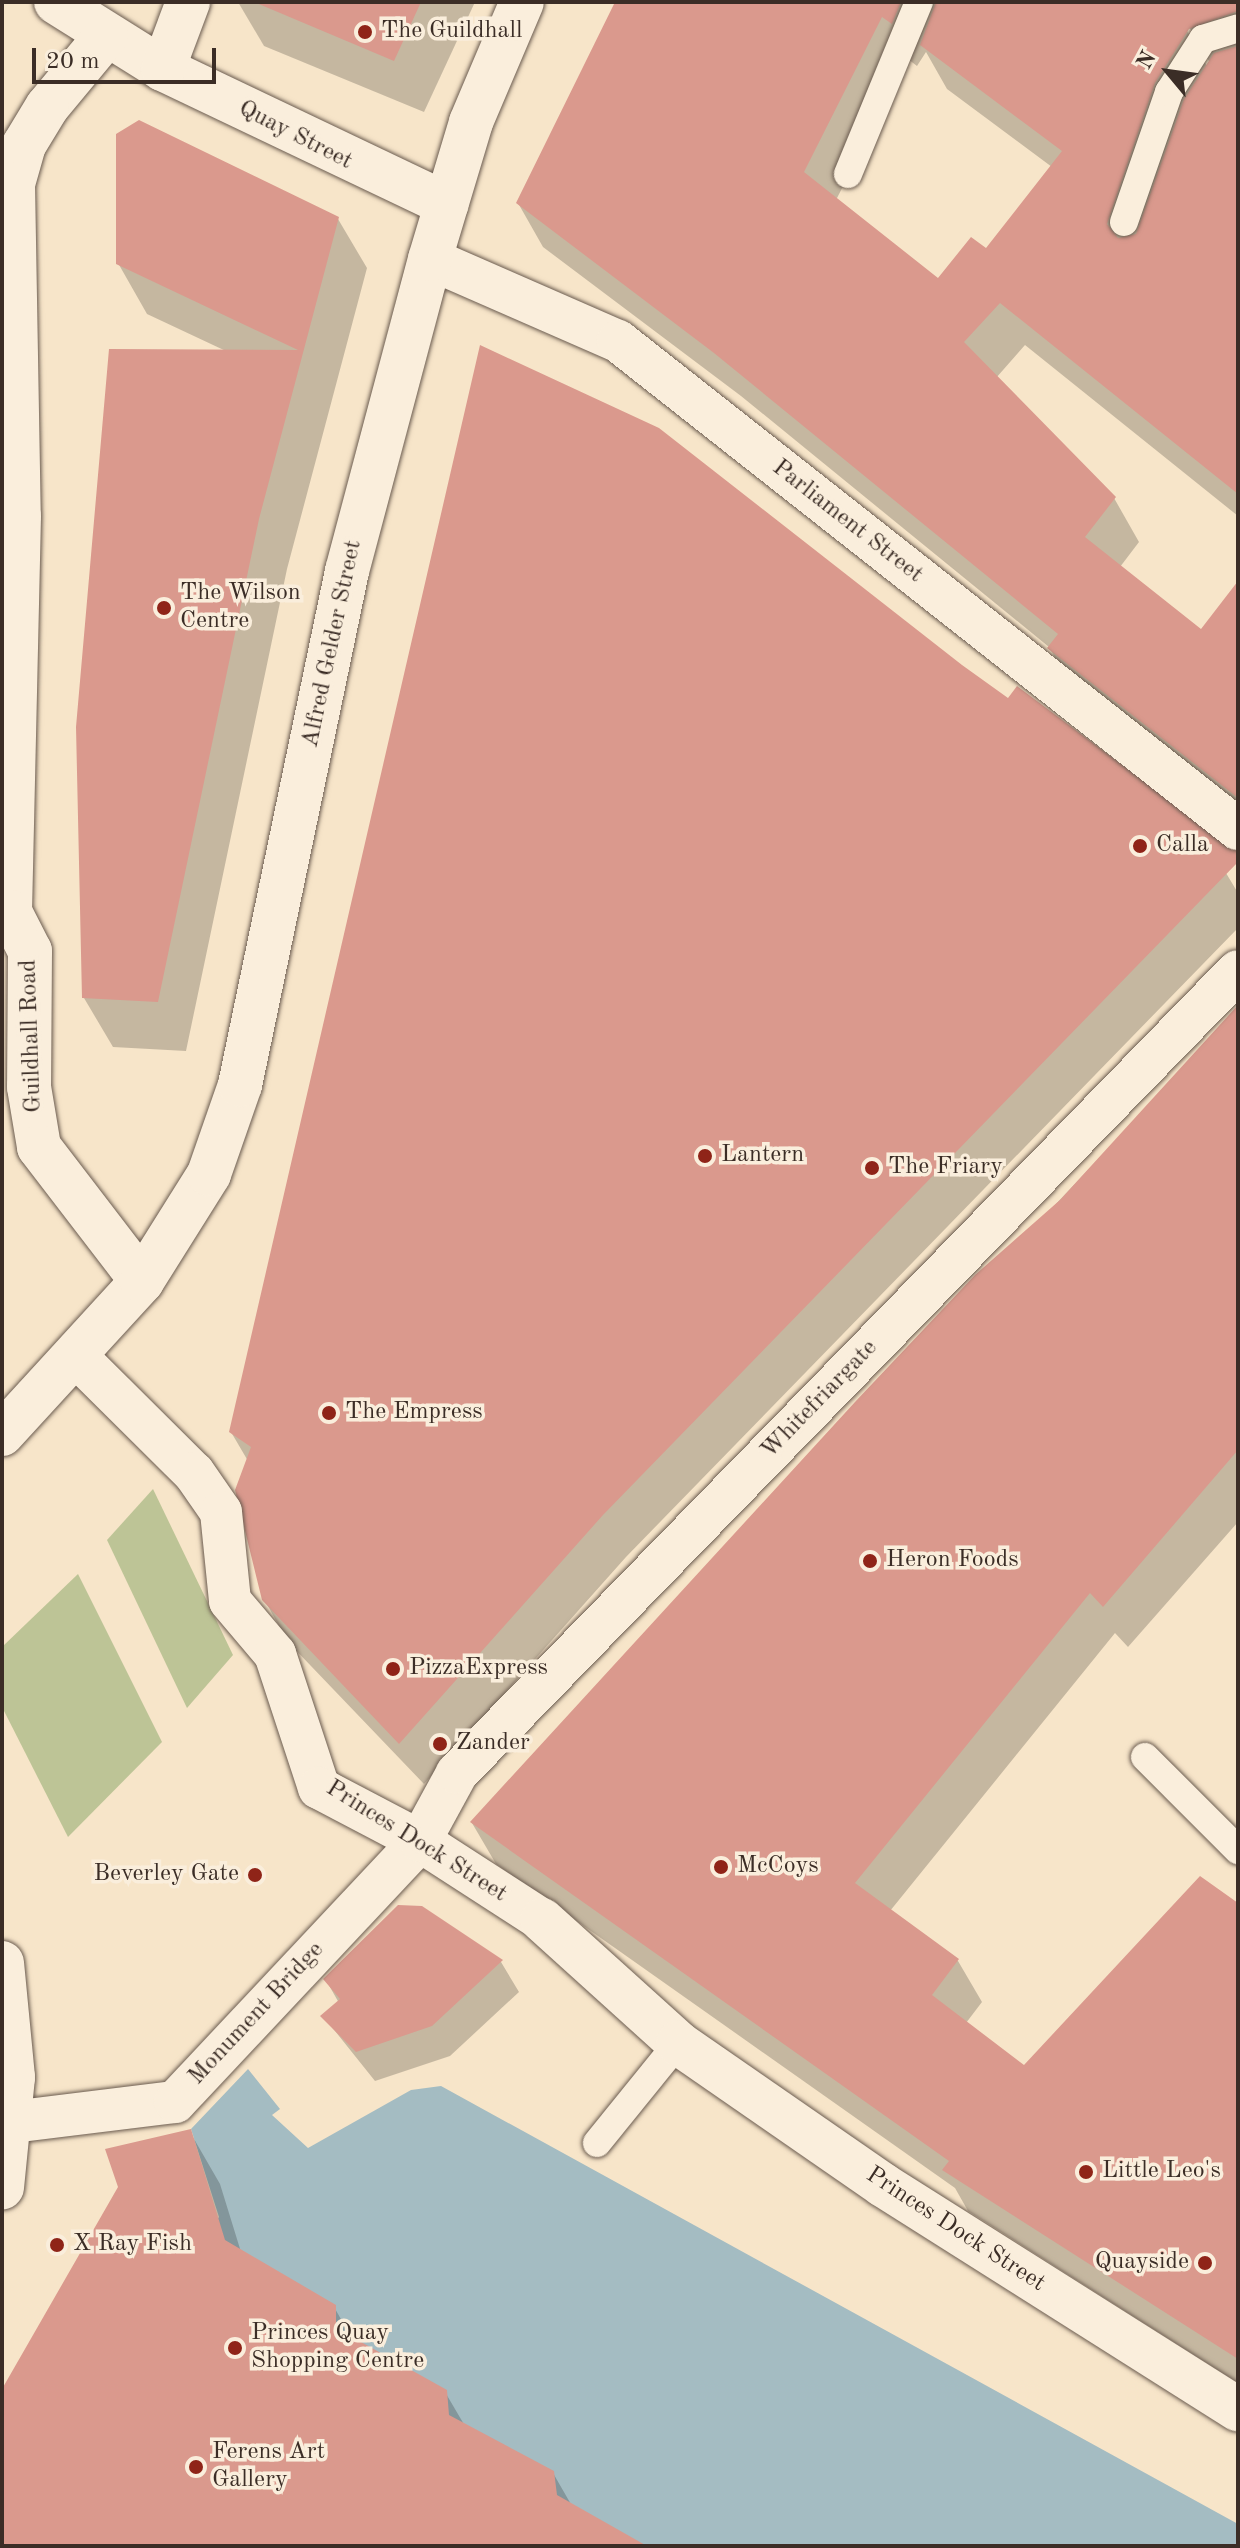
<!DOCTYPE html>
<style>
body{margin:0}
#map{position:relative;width:1240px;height:2548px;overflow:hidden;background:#f7e5c9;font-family:"Old Standard TT",serif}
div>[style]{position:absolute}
.green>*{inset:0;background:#bdc496}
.water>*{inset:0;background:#a4bcc2}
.shadow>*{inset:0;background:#0003}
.building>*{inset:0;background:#da998d}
.roads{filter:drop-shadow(0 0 2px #6a5b4f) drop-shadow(0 0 2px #6a5b4f)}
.service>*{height:28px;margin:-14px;padding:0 14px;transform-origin:14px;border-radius:14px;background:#faeedc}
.pedestrian>*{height:42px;margin:-21px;padding:0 21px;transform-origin:21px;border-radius:21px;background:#faeedc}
.minor>*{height:44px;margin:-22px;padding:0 22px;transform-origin:22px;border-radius:22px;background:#faeedc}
.dots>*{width:22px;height:22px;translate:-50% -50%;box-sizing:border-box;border:4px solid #faeedc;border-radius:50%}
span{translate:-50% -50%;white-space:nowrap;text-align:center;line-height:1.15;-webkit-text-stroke:7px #faeedc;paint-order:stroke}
.poi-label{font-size:24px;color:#3b2d26}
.left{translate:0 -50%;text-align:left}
.right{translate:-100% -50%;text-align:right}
.street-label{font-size:24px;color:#3b2d26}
.frame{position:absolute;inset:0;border:4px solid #3b2d26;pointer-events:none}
.north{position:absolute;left:1128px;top:32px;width:80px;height:80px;-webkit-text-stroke:6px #faeedc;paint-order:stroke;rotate:299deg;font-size:22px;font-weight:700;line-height:32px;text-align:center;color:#3b2d26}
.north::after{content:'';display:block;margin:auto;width:28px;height:36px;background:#3b2d26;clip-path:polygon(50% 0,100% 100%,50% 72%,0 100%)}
.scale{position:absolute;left:32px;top:48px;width:184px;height:36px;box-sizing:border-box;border:4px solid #3b2d26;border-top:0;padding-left:10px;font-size:24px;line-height:28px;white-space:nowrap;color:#3b2d26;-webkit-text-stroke:6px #faeedc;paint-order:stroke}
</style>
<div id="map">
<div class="green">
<div style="clip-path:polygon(153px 1489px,233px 1655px,187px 1708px,107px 1540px)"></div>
<div style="clip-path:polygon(78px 1574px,162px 1742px,68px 1837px,2px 1707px,2px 1647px)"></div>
</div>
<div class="water">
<div style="clip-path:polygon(248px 2069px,280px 2109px,272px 2115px,308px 2148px,411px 2090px,441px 2086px,1238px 2524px,1238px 2546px,371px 2546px,117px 2386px,219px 2217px,191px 2129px)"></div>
</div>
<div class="shadow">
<div style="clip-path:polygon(238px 2px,475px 2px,424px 112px,264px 46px)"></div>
<div style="clip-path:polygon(evenodd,616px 2px,1238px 2px,1238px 516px,1025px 345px,996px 378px,1114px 498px,1139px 542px,1120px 567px,1202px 632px,1238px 625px,1238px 824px,1075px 692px,1049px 647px,741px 396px,543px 247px,518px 203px,616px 2px,1185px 20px,1210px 63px,1207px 66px,1182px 22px,1185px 20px,616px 2px,926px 52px,947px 89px,1052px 167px,986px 251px,939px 281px,836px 200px,908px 59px,917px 66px,926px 52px)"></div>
<div style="clip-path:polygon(338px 219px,367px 268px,287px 569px,186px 1051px,113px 1047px,84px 998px,228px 352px,147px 314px,118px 263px)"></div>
<div style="clip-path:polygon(1226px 873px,1238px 893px,1238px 928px,626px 1557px,424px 1784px,288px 1642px,264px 1599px,248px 1461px,231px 1432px)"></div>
<div style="clip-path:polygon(1238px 1011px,1238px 1522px,1128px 1647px,1115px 1633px,890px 1911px,958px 1961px,982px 2002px,966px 2023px,1024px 2068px,1238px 1906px,1238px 2383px,968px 2211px,955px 2188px,496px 1864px,472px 1823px)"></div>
<div style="clip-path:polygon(501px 1962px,519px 1992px,450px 2056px,375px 2081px,323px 2016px,339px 2003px,326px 1980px)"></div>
<div style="clip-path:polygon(190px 2132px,220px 2184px,241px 2252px,334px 2307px,353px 2340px,445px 2392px,465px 2426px,553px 2473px,572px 2506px,643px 2546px,2px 2546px,2px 2393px)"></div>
</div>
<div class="building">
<div style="clip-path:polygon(254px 2px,421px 2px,394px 61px)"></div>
<div style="clip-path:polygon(615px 2px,901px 2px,892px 24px,882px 17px,804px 172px,938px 278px,971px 237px,986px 248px,1062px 151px,920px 45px,936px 2px,1238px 2px,1238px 11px,1189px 29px,1155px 83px,1107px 224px,1118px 238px,1136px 234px,1184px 99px,1214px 53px,1238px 46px,1238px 494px,1000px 303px,964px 342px,1116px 497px,1085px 537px,1201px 629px,1238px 581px,1238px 798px,1047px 648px,1058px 634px,714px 353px,516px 203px)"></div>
<div style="clip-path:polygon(139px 120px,339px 217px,259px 519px,158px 1002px,82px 998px,76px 727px,109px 349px,298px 350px,116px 264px,116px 134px)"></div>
<div style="clip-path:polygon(480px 345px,659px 428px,962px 665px,1008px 698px,1017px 686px,1238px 852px,1238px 862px,603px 1515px,399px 1744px,262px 1600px,235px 1490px,251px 1447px,229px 1432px)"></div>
<div style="clip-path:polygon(1238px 1005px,1238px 1450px,1103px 1607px,1090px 1593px,855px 1883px,959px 1959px,932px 1995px,1024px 2065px,1200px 1876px,1238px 1903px,1238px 2359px,942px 2170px,949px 2161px,470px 1822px,855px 1402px,975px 1275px,1060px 1200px)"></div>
<div style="clip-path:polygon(398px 1905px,422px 1906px,503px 1960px,432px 2026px,356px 2052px,320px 2016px,340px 1999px,323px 1979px)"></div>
<div style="clip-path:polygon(191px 2129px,225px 2240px,336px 2305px,336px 2328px,447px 2390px,449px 2415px,554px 2471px,557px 2495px,647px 2546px,2px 2546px,2px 2389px,118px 2187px,105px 2149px)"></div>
</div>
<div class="roads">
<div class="service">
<div style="left:848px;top:174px;width:186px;rotate:-67.6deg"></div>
<div style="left:1124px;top:222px;width:138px;rotate:-70.9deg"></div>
<div style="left:1169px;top:92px;width:63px;rotate:-57.3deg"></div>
<div style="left:1203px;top:39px;width:37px;rotate:-17deg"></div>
<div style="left:1145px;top:1757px;width:132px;rotate:45deg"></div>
<div style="left:597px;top:2143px;width:129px;rotate:-51deg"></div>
</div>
<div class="pedestrian">
<div style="left:430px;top:259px;width:205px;rotate:23.6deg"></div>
<div style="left:618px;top:341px;width:789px;rotate:38.21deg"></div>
<div style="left:78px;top:1358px;width:163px;rotate:44.8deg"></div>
<div style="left:194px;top:1473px;width:47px;rotate:55.3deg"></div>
<div style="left:221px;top:1512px;width:89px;rotate:84.2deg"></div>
<div style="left:230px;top:1601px;width:70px;rotate:49.7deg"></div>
<div style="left:275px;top:1654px;width:141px;rotate:71.8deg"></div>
<div style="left:319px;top:1788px;width:114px;rotate:27.7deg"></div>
<div style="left:420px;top:1841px;width:145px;rotate:32.9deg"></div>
<div style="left:11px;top:2122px;width:165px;rotate:-7deg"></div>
<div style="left:175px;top:2102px;width:358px;rotate:-46.8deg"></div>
<div style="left:420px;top:1841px;width:77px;rotate:-61.4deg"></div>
<div style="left:457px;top:1773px;width:1119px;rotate:-45.76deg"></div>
</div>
<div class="minor">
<div style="left:56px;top:2px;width:126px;rotate:32.1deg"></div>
<div style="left:163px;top:69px;width:314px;rotate:25.5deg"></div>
<div style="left:106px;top:36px;width:92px;rotate:129.7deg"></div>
<div style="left:47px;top:107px;width:44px;rotate:121.2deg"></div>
<div style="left:24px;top:145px;width:41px;rotate:105.8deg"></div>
<div style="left:13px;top:184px;width:332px;rotate:89deg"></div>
<div style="left:19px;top:516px;width:396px;rotate:91.3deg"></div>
<div style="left:10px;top:912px;width:44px;rotate:62.9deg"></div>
<div style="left:30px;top:951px;width:136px;rotate:90.4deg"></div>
<div style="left:29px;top:1087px;width:61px;rotate:80.5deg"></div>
<div style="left:39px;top:1147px;width:169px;rotate:52.5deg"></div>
<div style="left:163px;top:69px;width:72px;rotate:-69.5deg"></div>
<div style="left:2px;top:1434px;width:207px;rotate:-47.5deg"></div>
<div style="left:142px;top:1281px;width:126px;rotate:-57.9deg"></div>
<div style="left:209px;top:1174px;width:94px;rotate:-70.8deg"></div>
<div style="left:240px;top:1085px;width:525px;rotate:-78.24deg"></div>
<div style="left:347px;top:571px;width:323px;rotate:-75.1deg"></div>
<div style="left:430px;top:259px;width:143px;rotate:-73.3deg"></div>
<div style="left:471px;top:122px;width:130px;rotate:-67deg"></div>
<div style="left:542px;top:1920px;width:183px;rotate:42.1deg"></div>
<div style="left:678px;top:2043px;width:249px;rotate:34.7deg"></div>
<div style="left:883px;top:2185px;width:420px;rotate:32.3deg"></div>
<div style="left:2px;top:1963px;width:115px;rotate:84.5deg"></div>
<div style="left:13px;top:2077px;width:111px;rotate:95.7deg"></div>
</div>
</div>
<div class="dots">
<div style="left:365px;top:32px;background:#8f2418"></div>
<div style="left:164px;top:608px;background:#8f2418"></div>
<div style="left:1140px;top:846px;background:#8f2418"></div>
<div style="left:705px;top:1156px;background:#8f2418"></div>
<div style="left:872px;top:1168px;background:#8f2418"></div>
<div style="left:329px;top:1413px;background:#8f2418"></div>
<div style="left:870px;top:1561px;background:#8f2418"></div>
<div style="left:393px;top:1669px;background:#8f2418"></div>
<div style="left:440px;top:1744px;background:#8f2418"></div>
<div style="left:721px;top:1867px;background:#8f2418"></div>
<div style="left:255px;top:1875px;background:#8f2418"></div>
<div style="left:1086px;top:2172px;background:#8f2418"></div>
<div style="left:57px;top:2245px;background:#8f2418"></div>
<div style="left:1205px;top:2263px;background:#8f2418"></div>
<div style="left:235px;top:2348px;background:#8f2418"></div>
<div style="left:196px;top:2467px;background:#8f2418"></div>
</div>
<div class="poi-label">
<span class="left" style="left:381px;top:32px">The Guildhall</span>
<span class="left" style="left:180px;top:608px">The Wilson<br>Centre</span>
<span class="left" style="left:1156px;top:846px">Calla</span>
<span class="left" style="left:721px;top:1156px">Lantern</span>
<span class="left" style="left:888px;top:1168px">The Friary</span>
<span class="left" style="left:345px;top:1413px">The Empress</span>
<span class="left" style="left:886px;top:1561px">Heron Foods</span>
<span class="left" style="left:409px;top:1669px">PizzaExpress</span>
<span class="left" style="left:456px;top:1744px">Zander</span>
<span class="left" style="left:737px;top:1867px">McCoys</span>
<span class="right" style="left:239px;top:1875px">Beverley Gate</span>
<span class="left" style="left:1102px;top:2172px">Little Leo's</span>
<span class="left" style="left:73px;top:2245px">X Ray Fish</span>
<span class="right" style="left:1189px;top:2263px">Quayside</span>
<span class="left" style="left:251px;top:2348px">Princes Quay<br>Shopping Centre</span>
<span class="left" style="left:212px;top:2467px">Ferens Art<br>Gallery</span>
</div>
<div class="street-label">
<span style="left:295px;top:136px;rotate:27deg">Quay Street</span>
<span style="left:847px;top:522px;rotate:38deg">Parliament Street</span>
<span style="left:333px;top:644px;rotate:-78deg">Alfred Gelder Street</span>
<span style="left:32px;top:1036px;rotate:-92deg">Guildhall Road</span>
<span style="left:820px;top:1400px;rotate:-46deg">Whitefriargate</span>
<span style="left:416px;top:1842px;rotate:32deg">Princes Dock Street</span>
<span style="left:257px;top:2014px;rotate:-47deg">Monument Bridge</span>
<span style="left:955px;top:2230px;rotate:33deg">Princes Dock Street</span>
</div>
<div class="frame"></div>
<div class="north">N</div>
<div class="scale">20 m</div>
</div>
